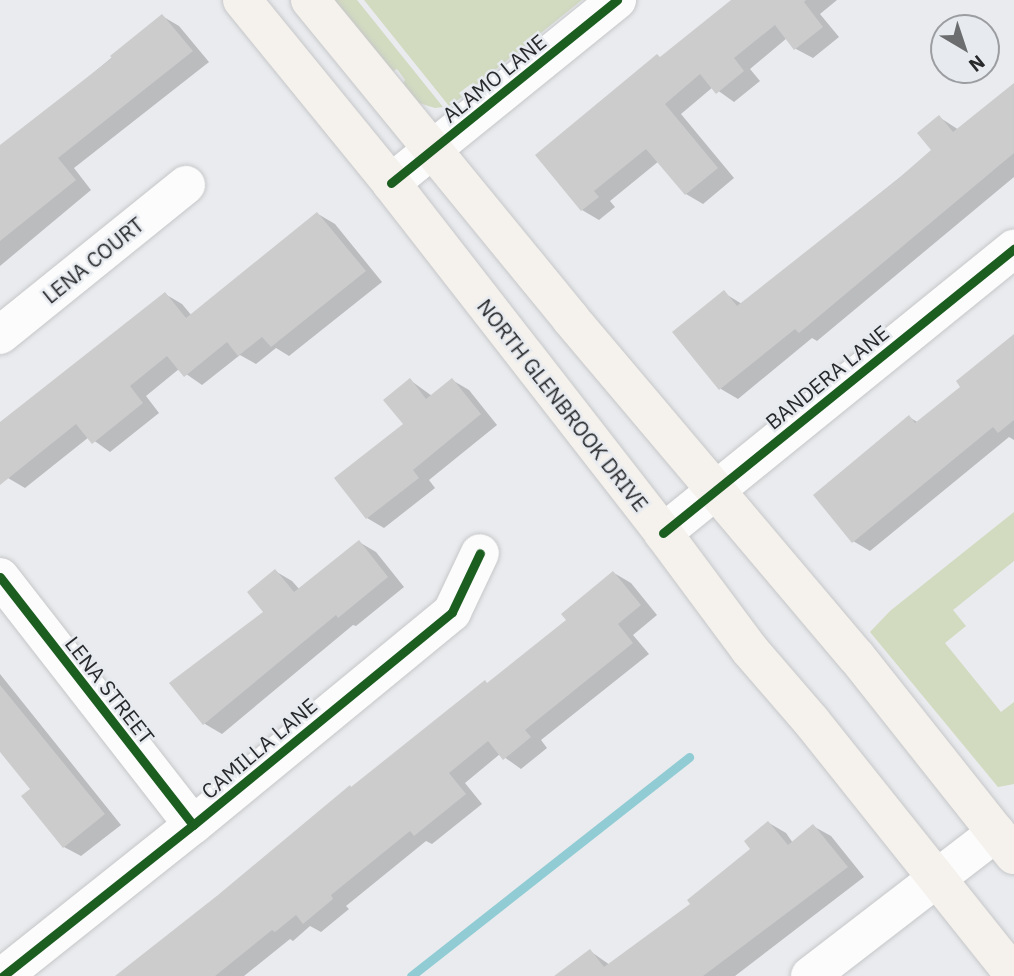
<!DOCTYPE html>
<style>
body{margin:0}
#map{position:relative;width:1014px;height:976px;overflow:hidden;background:#e9ebee;font-family:"IBM Plex Sans",sans-serif}
div>[style]{position:absolute}
.green>*{inset:0;background:#d2dac0}
.shadow>*{inset:0;background:#0003}
.stream>*{height:9px;margin:-4.5px;padding:0 4.5px;transform-origin:4.5px;border-radius:4.5px;background:#91ccd5}
.building>*{inset:0;background:#cccccd}
.roads{filter:drop-shadow(0 0 2px #c6c7c9) drop-shadow(0 0 2px #c6c7c9)}
.minor>*{height:38px;margin:-19px;padding:0 19px;transform-origin:19px;border-radius:19px;background:#fcfcfc}
.major>*{height:38px;margin:-19px;padding:0 19px;transform-origin:19px;border-radius:19px;background:#f5f1ed}
.cycleway>*{height:9px;margin:-4.5px;padding:0 4.5px;transform-origin:4.5px;border-radius:4.5px;background:#1b5e20}
span{translate:-50% -50%;white-space:nowrap;text-align:center;line-height:1.15;-webkit-text-stroke:5px #e7ebf0;paint-order:stroke}
.street-label{font-size:21px;color:#28292b}
.north{position:absolute;left:930px;top:14px;width:70px;height:70px;box-sizing:border-box;background:#e7ebf0;border:2px solid #9b9da1;border-radius:50%;rotate:141deg;font-size:19px;font-weight:700;line-height:28px;text-align:center;color:#28292b}
.north::after{content:'';display:block;margin:auto;width:24px;height:32px;background:#6c6d6f;clip-path:polygon(50% 0,100% 100%,50% 72%,0 100%)}
</style>
<div id="map">
<div class="green">
<div style="clip-path:polygon(333px 0,357px 0,443px 107px,435px 108px,419px 103px,403px 83px,405px 80px,397px 69px,393px 71px,386px 65px)"></div>
<div style="clip-path:polygon(364px 0,582px 0,474px 87px,471px 84px,459px 93px,462px 97px,449px 106px)"></div>
<div style="clip-path:polygon(1014px 512px,1014px 561px,953px 610px,966px 626px,945px 643px,1001px 712px,1014px 702px,1014px 784px,998px 787px,870px 632px,890px 611px)"></div>
</div>
<div class="shadow">
<div style="clip-path:polygon(734px 0,837px 0,820px 14px,839px 37px,813px 58px,796px 49px,787px 38px,750px 69px,760px 81px,734px 102px,713px 87px,681px 114px,734px 178px,703px 204px,686px 194px,659px 161px,610px 201px,615px 207px,599px 220px,582px 210px,662px 59px)"></div>
<div style="clip-path:polygon(162px 16px,179px 26px,209px 62px,74px 168px,91px 190px,0 266px,0 150px)"></div>
<div style="clip-path:polygon(1014px 85px,1014px 177px,817px 341px,812px 338px,738px 399px,721px 389px,675px 332px,724px 293px,742px 304px,934px 150px,939px 117px,959px 130px)"></div>
<div style="clip-path:polygon(318px 214px,335px 224px,382px 282px,289px 356px,276px 348px,256px 364px,240px 355px,202px 385px,179px 369px,146px 396px,159px 413px,110px 452px,89px 437px,25px 488px,8px 478px,0 468px,0 425px,165px 294px,182px 304px,192px 316px)"></div>
<div style="clip-path:polygon(1014px 347px,1014px 440px,1009px 437px,870px 551px,853px 541px,909px 417px,919px 423px)"></div>
<div style="clip-path:polygon(410px 380px,432px 396px,452px 380px,469px 390px,497px 425px,429px 480px,435px 488px,384px 528px,367px 518px,336px 479px,405px 425px)"></div>
<div style="clip-path:polygon(359px 542px,376px 552px,404px 587px,356px 626px,353px 625px,222px 734px,205px 724px,172px 684px,266px 612px,275px 571px,292px 581px,300px 590px)"></div>
<div style="clip-path:polygon(614px 573px,631px 583px,657px 615px,633px 635px,649px 654px,541px 740px,547px 748px,521px 769px,500px 754px,465px 783px,482px 804px,432px 844px,426px 841px,346px 906px,349px 909px,321px 932px,310px 926px,293px 941px,290px 939px,244px 976px,118px 976px,568px 620px)"></div>
<div style="clip-path:polygon(0 674px,121px 825px,81px 856px,64px 847px,33px 789px,0 749px)"></div>
<div style="clip-path:polygon(769px 823px,786px 833px,793px 843px,813px 826px,831px 836px,864px 877px,735px 976px,574px 976px,590px 951px,610px 965px,693px 904px,753px 849px)"></div>
</div>
<div class="stream">
<div style="left:411px;top:976px;width:354px;rotate:-38.2deg"></div>
</div>
<div class="building">
<div style="clip-path:polygon(731px 0,806px 0,804px 2px,823px 27px,794px 50px,775px 25px,734px 58px,744px 71px,716px 94px,700px 74px,665px 104px,718px 168px,685px 195px,646px 149px,594px 191px,599px 197px,581px 211px,535px 155px,657px 54px,660px 57px)"></div>
<div style="clip-path:polygon(162px 14px,193px 51px,58px 158px,76px 180px,0 241px,0 145px,112px 58px,110px 56px)"></div>
<div style="clip-path:polygon(1014px 83px,1014px 153px,799px 333px,795px 329px,719px 390px,672px 332px,724px 290px,737px 306px,899px 178px,931px 150px,917px 133px,939px 115px,953px 132px)"></div>
<div style="clip-path:polygon(317px 212px,366px 271px,271px 347px,262px 337px,238px 356px,227px 342px,184px 377px,167px 356px,130px 386px,143px 403px,92px 444px,76px 424px,0 485px,0 422px,165px 292px,186px 318px)"></div>
<div style="clip-path:polygon(1014px 334px,1014px 420px,998px 433px,993px 427px,852px 543px,813px 495px,909px 415px,915px 423px,960px 387px,956px 381px)"></div>
<div style="clip-path:polygon(410px 378px,426px 399px,452px 378px,481px 414px,413px 470px,419px 478px,366px 519px,334px 478px,403px 424px,383px 400px)"></div>
<div style="clip-path:polygon(359px 540px,388px 577px,338px 618px,336px 615px,203px 725px,169px 683px,263px 612px,247px 592px,275px 569px,294px 592px)"></div>
<div style="clip-path:polygon(613px 571px,641px 605px,618px 624px,633px 643px,525px 730px,531px 737px,503px 760px,488px 741px,449px 773px,466px 794px,414px 836px,410px 831px,331px 895px,333px 899px,303px 924px,296px 915px,275px 932px,272px 930px,215px 976px,115px 976px,218px 895px,350px 785px,351px 787px,485px 680px,487px 683px,566px 620px,561px 614px)"></div>
<div style="clip-path:polygon(0 685px,105px 814px,63px 848px,21px 796px,30px 789px,0 752px)"></div>
<div style="clip-path:polygon(768px 821px,788px 845px,813px 824px,848px 867px,703px 976px,554px 976px,590px 949px,604px 967px,690px 904px,687px 900px,750px 849px,744px 841px)"></div>
</div>
<div class="roads">
<div class="minor">
<div style="left:391px;top:183px;width:291px;rotate:-39deg"></div>
<div style="left:0;top:335px;width:239px;rotate:-38.9deg"></div>
<div style="left:663px;top:533px;width:452px;rotate:-39deg"></div>
<div style="left:0;top:577px;width:314px;rotate:52.1deg"></div>
<div style="left:3px;top:976px;width:243px;rotate:-38.5deg"></div>
<div style="left:193px;top:825px;width:335px;rotate:-39.4deg"></div>
<div style="left:452px;top:612px;width:65px;rotate:-64.6deg"></div>
<div style="left:810px;top:976px;width:235px;rotate:-37.6deg"></div>
</div>
<div class="major">
<div style="left:242px;top:0;width:236px;rotate:50.8deg"></div>
<div style="left:391px;top:183px;width:443px;rotate:52.1deg"></div>
<div style="left:663px;top:533px;width:144px;rotate:53.4deg"></div>
<div style="left:749px;top:649px;width:96px;rotate:49.2deg"></div>
<div style="left:812px;top:722px;width:324px;rotate:51.4deg"></div>
<div style="left:310px;top:0;width:411px;rotate:50.7deg"></div>
<div style="left:570px;top:318px;width:443px;rotate:49.8deg"></div>
<div style="left:856px;top:656px;width:254px;rotate:51.6deg"></div>
</div>
</div>
<div class="cycleway">
<div style="left:391px;top:183px;width:291px;rotate:-39deg"></div>
<div style="left:663px;top:533px;width:452px;rotate:-39deg"></div>
<div style="left:0;top:577px;width:314px;rotate:52.1deg"></div>
<div style="left:3px;top:976px;width:243px;rotate:-38.5deg"></div>
<div style="left:193px;top:825px;width:335px;rotate:-39.4deg"></div>
<div style="left:452px;top:612px;width:65px;rotate:-64.6deg"></div>
</div>
<div class="street-label">
<span style="left:494px;top:78px;rotate:-39deg">ALAMO LANE</span>
<span style="left:93px;top:260px;rotate:-39deg">LENA COURT</span>
<span style="left:827px;top:377px;rotate:-39deg">BANDERA LANE</span>
<span style="left:563px;top:405px;rotate:52deg">NORTH GLENBROOK DRIVE</span>
<span style="left:110px;top:690px;rotate:52deg">LENA STREET</span>
<span style="left:259px;top:748px;rotate:-40deg">CAMILLA LANE</span>
</div>
<div class="north">N</div>
</div>
